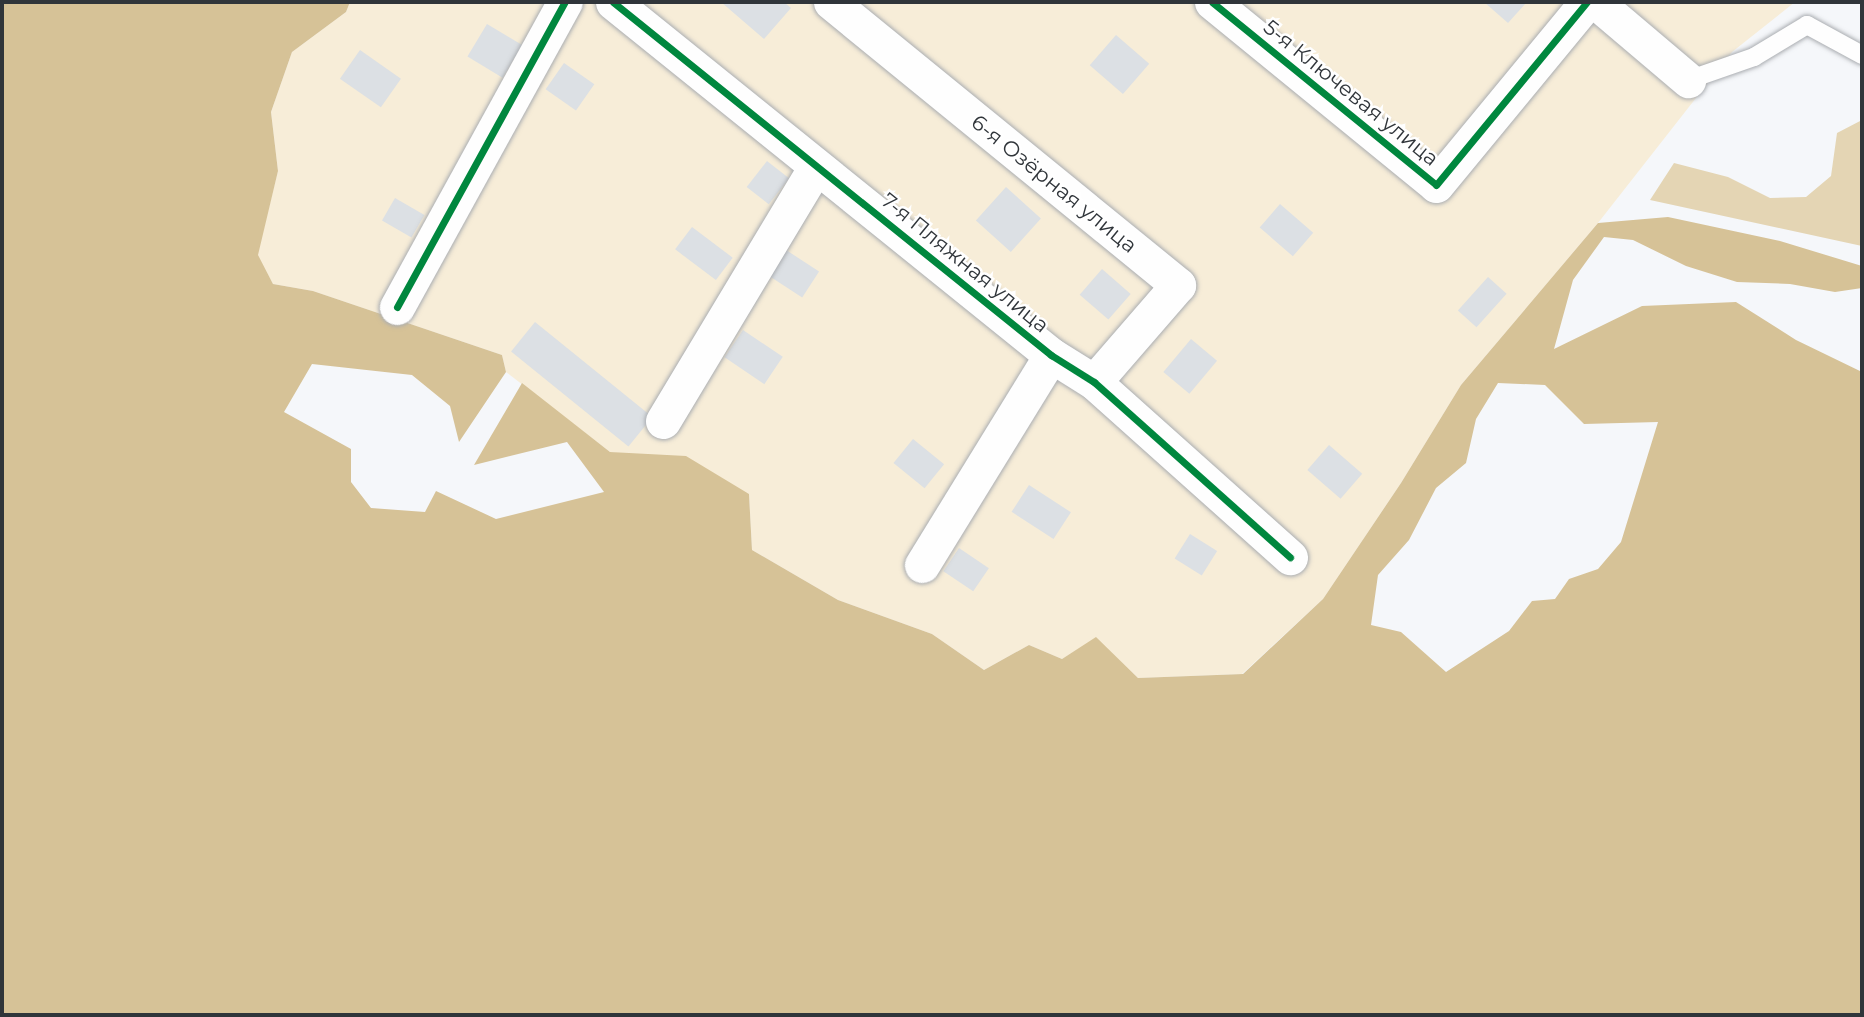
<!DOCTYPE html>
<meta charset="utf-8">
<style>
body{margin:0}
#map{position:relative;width:1864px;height:1017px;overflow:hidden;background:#f5f7fa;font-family:Montserrat,sans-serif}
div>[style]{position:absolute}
.green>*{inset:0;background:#f7edd8}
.forest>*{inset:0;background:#e4d5b4}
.water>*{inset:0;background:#d6c297}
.building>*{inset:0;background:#dce0e4;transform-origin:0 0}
.roads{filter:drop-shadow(0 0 2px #aaadb1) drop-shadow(0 0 2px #aaadb1)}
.lane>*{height:18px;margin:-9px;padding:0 9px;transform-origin:9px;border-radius:9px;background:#fefefe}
.street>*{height:35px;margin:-17.5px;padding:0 17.5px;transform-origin:17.5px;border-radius:17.5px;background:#fefefe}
.cycleway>*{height:7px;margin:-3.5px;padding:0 3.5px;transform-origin:3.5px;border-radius:3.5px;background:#00873e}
span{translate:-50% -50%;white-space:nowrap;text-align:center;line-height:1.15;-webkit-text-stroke:5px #fff;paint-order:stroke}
.street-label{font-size:21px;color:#30353a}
.frame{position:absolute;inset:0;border:4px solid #30353a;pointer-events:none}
</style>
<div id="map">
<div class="green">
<div style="clip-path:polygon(350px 2px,1795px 2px,1732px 52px,1598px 223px,1461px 385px,1401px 483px,1323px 599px,1242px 674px,1138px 678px,1096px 638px,1062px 659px,1029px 645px,984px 670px,932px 634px,838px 600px,752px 550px,749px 494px,636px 456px,610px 452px,506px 372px,502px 355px,313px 291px,273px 284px,257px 255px,278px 171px,271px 112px,292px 52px,346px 12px)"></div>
</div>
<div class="forest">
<div style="clip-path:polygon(1862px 120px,1862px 246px,1650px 200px,1674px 163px,1728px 177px,1770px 198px,1806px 197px,1831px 176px,1837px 133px)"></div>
</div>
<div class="water">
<div style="clip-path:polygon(evenodd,2px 2px,350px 2px,346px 12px,292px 52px,271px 112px,278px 171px,258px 255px,273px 284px,313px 291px,502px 355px,506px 372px,459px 442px,450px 406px,412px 375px,312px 364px,284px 412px,351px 449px,351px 482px,371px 508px,425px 512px,436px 491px,496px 519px,604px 492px,567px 442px,474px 465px,522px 383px,610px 452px,686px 456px,749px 494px,752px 550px,838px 600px,932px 634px,984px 670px,1029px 645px,1062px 659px,1096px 637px,1138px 678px,1243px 674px,1323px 599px,1401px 483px,1461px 385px,1598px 223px,1668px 217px,1780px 241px,1862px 266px,1862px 288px,1835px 292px,1790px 284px,1737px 282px,1686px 266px,1633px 240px,1604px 237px,1573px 280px,1554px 349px,1642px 306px,1736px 302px,1796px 340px,1862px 372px,1862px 1015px,2px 1015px,2px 2px,1498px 383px,1545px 385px,1584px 424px,1658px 422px,1621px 542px,1598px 569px,1569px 579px,1555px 599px,1532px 601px,1509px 631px,1446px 672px,1401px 632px,1371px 625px,1378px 575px,1409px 540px,1436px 488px,1466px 463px,1476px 419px,1498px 383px)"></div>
</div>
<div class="building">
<div style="clip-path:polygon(721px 2px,784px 2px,791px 8px,764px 39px)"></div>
<div style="clip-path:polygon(1484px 2px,1527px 2px,1508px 23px)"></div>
<div style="left:487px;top:24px;width:41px;height:38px;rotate:31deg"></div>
<div style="left:1116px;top:35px;width:44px;height:40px;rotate:41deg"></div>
<div style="left:360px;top:50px;width:50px;height:35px;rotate:35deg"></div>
<div style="left:564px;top:63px;width:37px;height:32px;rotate:35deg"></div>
<div style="left:767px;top:161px;width:28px;height:33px;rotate:38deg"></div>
<div style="left:1006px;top:187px;width:47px;height:45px;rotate:42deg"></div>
<div style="left:395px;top:198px;width:34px;height:26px;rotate:30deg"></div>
<div style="left:1280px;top:204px;width:44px;height:31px;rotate:41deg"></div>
<div style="left:692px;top:227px;width:51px;height:28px;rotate:37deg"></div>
<div style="left:783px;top:248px;width:43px;height:31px;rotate:33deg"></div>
<div style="left:1102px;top:269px;width:38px;height:34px;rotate:41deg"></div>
<div style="left:1488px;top:277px;width:25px;height:45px;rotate:42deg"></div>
<div style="left:535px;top:322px;width:151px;height:38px;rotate:39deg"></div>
<div style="left:743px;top:330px;width:48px;height:33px;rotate:34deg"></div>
<div style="left:1191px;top:339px;width:34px;height:43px;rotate:40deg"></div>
<div style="left:913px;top:439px;width:40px;height:31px;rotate:39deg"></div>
<div style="left:1329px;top:445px;width:44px;height:33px;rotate:41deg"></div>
<div style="left:1029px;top:485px;width:50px;height:32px;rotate:33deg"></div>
<div style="left:1190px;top:534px;width:32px;height:29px;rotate:32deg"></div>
<div style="left:959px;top:548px;width:36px;height:28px;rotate:34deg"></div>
</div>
<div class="roads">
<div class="lane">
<div style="left:1688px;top:80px;width:70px;rotate:-19.2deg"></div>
<div style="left:1754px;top:57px;width:62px;rotate:-31.1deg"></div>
<div style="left:1807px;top:25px;width:63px;rotate:28.6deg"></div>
</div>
<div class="street">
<div style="left:613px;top:2px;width:563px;rotate:38.87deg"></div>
<div style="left:1051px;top:355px;width:51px;rotate:32.1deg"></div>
<div style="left:1094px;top:382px;width:263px;rotate:41.8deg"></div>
<div style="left:831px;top:2px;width:448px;rotate:39.2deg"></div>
<div style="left:1178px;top:285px;width:128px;rotate:130.9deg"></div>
<div style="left:1212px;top:2px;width:289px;rotate:39.2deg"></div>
<div style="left:1436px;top:185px;width:237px;rotate:-50.5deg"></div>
<div style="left:1596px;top:2px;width:121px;rotate:40.3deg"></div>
<div style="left:397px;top:307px;width:348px;rotate:-61.2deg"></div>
<div style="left:663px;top:421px;width:297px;rotate:-59deg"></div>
<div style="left:922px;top:565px;width:246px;rotate:-58.4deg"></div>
</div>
</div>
<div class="cycleway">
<div style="left:613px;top:2px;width:563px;rotate:38.87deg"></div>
<div style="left:1051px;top:355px;width:51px;rotate:32.1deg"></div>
<div style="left:1094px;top:382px;width:263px;rotate:41.8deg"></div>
<div style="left:1212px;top:2px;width:289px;rotate:39.2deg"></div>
<div style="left:1436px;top:185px;width:237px;rotate:-50.5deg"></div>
<div style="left:397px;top:307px;width:348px;rotate:-61.2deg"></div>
</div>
<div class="street-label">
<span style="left:1351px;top:93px;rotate:39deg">5-я Ключевая улица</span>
<span style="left:1054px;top:184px;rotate:39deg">6-я Озёрная улица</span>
<span style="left:965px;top:263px;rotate:39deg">7-я Пляжная улица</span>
</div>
<div class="frame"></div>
</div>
